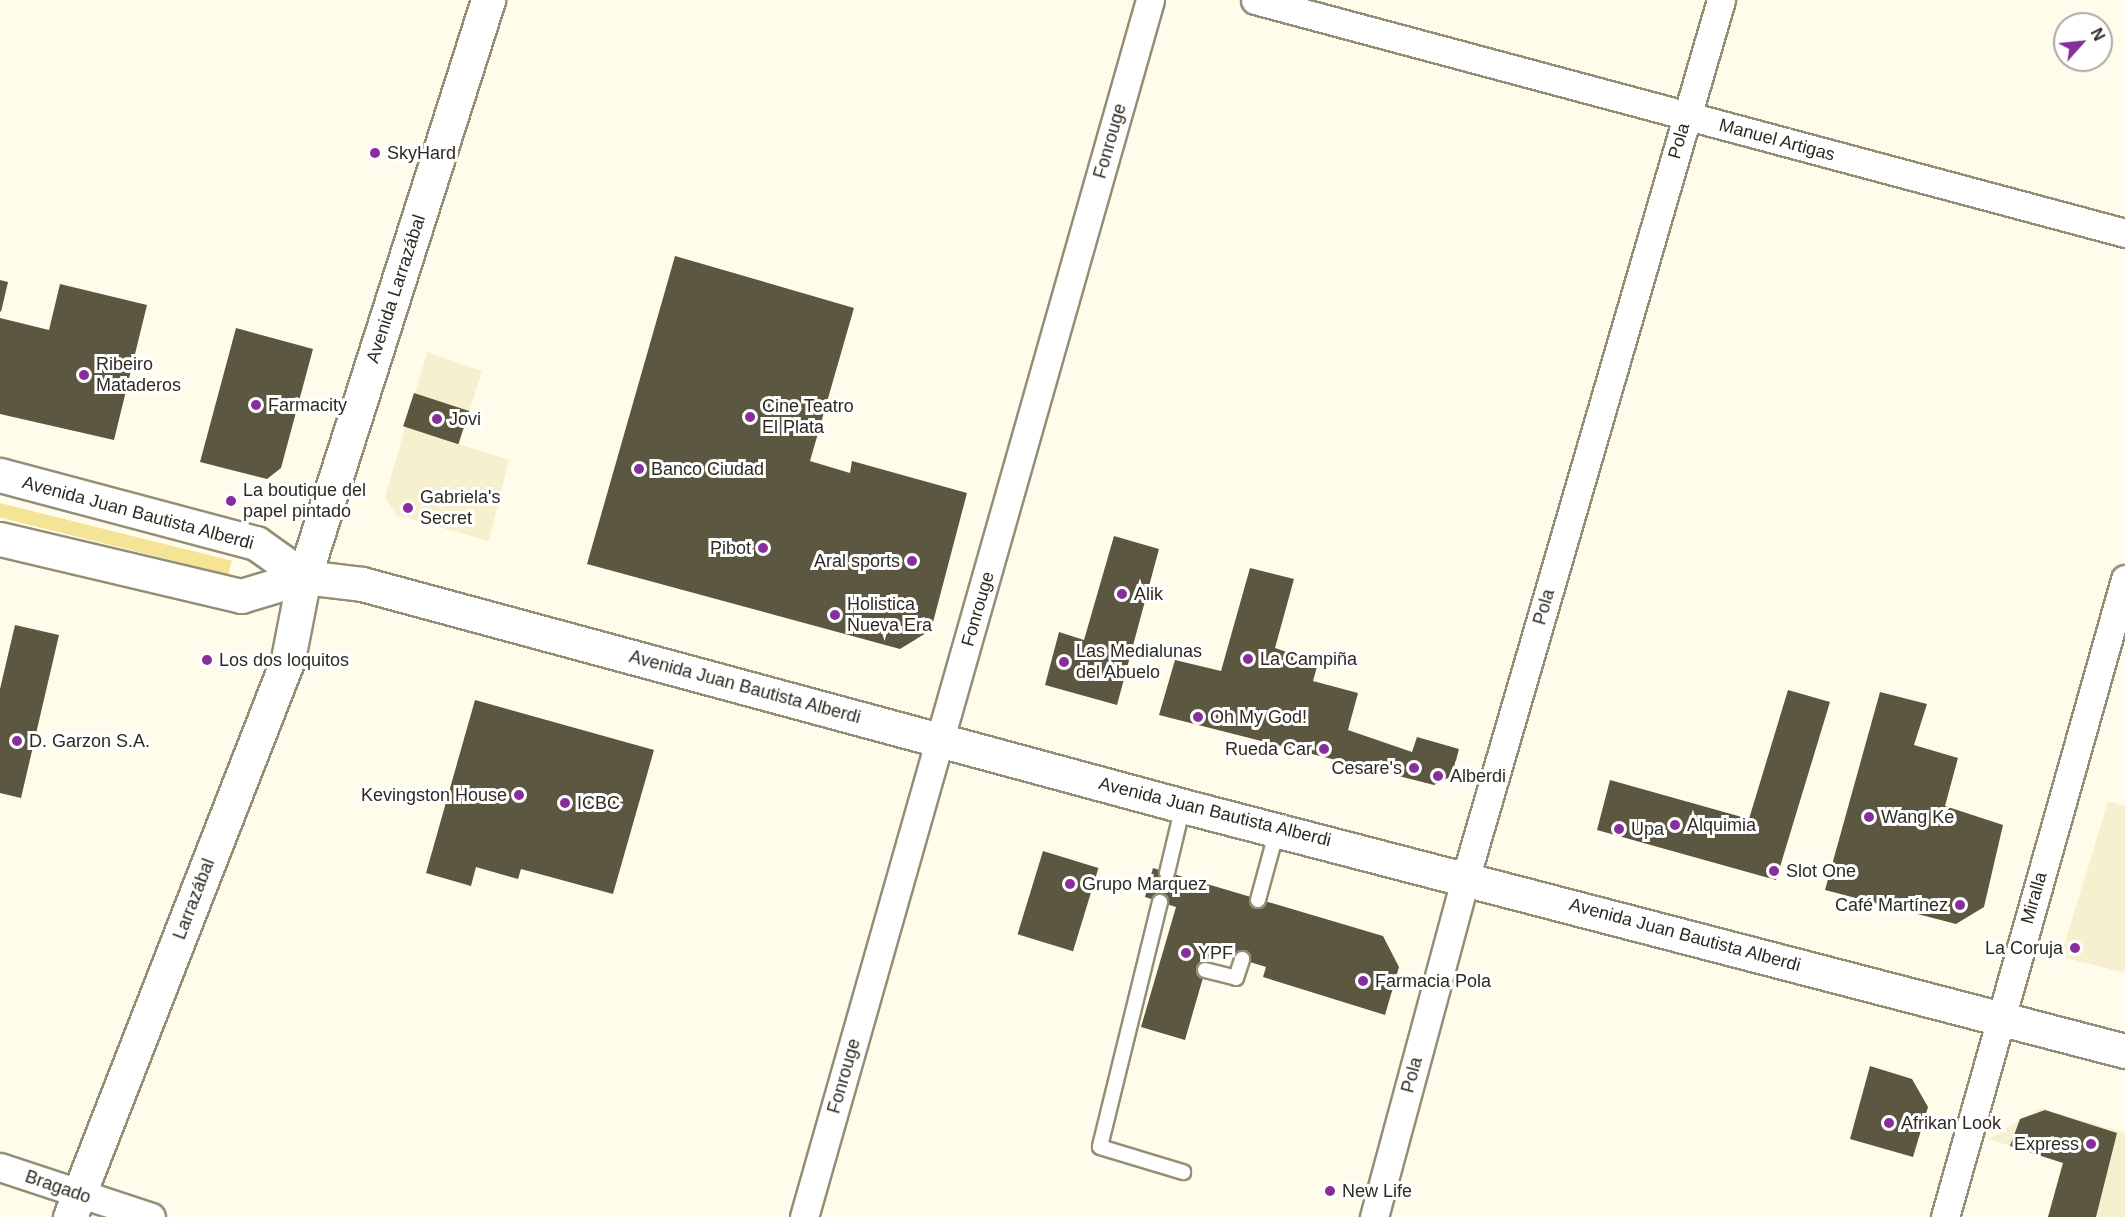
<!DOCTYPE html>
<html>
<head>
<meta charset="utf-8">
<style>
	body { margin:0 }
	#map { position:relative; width:2125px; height:1217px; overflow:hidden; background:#fffcec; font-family:Helvetica,sans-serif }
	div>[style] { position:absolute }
	.built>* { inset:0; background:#f7f0ce }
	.green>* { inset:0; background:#f6e496; transform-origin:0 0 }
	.building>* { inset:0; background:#5c5741; transform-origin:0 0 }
	.roads { filter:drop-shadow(2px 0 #938e76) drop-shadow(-2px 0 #938e76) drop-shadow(0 2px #938e76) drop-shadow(0 -2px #938e76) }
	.lane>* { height:14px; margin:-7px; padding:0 7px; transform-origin:7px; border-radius:7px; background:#fff }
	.street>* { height:27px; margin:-13.5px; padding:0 13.5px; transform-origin:13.5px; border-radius:13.5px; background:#fff }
	.secondary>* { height:33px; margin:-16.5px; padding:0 16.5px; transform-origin:16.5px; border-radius:16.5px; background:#fff }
	.primary>* { height:33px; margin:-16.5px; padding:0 16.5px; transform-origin:16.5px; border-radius:16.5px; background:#fff }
	.dots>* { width:16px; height:16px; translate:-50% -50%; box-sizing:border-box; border:3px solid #fff; border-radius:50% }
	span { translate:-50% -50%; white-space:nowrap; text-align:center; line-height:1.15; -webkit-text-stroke:6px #fff; paint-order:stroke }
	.street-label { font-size:18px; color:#2d2b21 }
	.poi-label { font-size:18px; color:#2d2b21 }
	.left { translate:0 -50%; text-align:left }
	.right { translate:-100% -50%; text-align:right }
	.north { position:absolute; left:2053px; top:12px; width:60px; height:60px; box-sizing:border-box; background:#fff; border:2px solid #abaaa6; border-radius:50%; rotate:63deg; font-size:16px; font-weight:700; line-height:24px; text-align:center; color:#2d2b21 }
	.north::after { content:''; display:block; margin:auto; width:21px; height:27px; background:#852e9c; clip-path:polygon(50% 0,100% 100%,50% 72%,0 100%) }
</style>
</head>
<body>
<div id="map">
	<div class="built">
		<div style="clip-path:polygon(427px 352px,482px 371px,459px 444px,509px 460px,489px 541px,396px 515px,385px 497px)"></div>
		<div style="clip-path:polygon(2108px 801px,2125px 806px,2125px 973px,2066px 958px,2064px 946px)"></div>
		<div style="clip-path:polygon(2040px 1108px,2125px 1133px,2125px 1217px,2048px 1217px,2062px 1163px,1989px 1139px)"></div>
	</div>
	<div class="green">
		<div style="left:0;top:503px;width:239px;height:14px;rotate:14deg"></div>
	</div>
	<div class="building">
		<div style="clip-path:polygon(675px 256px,854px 308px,810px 461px,850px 473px,852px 461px,967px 493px,931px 630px,900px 649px,587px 564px)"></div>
		<div style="clip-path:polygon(0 280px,8px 282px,1px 312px,0 311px)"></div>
		<div style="clip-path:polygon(60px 284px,147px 305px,114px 440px,0 414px,0 318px,49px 330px)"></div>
		<div style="clip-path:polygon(236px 328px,313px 349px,281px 468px,267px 479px,200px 462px)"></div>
		<div style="left:414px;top:393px;width:58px;height:35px;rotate:18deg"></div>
		<div style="clip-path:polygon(1114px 536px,1159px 549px,1117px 705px,1045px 685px,1059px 632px,1084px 640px)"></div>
		<div style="clip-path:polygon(1250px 568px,1294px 579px,1275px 648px,1318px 663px,1313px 681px,1358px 693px,1348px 730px,1412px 752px,1417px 737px,1459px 749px,1452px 776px,1434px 785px,1159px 715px,1175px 660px,1221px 671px)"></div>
		<div style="clip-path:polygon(15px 625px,59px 635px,21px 798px,0 793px,0 689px)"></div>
		<div style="clip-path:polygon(1788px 690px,1830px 702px,1776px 880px,1597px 830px,1610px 780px,1749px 819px)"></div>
		<div style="clip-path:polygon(1880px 692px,1927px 704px,1914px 745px,1958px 758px,1945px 806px,2003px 825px,1984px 907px,1956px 924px,1825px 890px)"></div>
		<div style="clip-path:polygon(475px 700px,654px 750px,613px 894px,521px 869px,518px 879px,476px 867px,471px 886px,426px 873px)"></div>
		<div style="left:1043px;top:851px;width:58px;height:87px;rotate:17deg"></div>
		<div style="clip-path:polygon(1153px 868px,1383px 936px,1399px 967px,1385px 1015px,1263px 977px,1266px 967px,1211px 950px,1185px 1040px,1141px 1027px,1176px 907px,1145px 897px)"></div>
		<div style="clip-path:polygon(1870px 1066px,1912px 1079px,1928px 1107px,1913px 1157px,1850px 1139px)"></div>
		<div style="clip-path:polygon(2045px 1110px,2117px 1133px,2096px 1217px,2048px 1217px,2063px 1163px,2010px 1146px,2020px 1119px)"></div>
	</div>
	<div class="roads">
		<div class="lane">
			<div style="left:1167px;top:873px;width:69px;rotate:-76.6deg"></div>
			<div style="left:1258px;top:900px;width:73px;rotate:-74.8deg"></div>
			<div style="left:1160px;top:902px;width:252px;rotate:103.8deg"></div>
			<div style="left:1100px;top:1147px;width:87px;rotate:16.8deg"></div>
			<div style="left:1205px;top:970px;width:32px;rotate:14deg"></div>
			<div style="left:1236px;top:978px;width:20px;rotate:-72deg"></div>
		</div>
		<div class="street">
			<div style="left:1255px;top:0;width:901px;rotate:14.99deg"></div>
			<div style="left:0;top:1167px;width:159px;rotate:18.3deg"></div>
			<div style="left:804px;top:1217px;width:1265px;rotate:-74.13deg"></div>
			<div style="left:1374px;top:1217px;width:353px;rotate:-74.9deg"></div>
			<div style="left:1466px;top:876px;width:912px;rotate:-73.77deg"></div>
			<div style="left:1945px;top:1217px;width:663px;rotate:-74.24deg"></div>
		</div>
		<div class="secondary">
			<div style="left:70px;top:1217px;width:599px;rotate:-68.66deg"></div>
			<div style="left:288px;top:659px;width:84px;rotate:-79deg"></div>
			<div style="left:304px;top:577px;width:606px;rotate:-72.31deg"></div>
		</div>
		<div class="primary">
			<div style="left:0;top:475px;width:265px;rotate:14.9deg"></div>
			<div style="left:256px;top:543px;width:59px;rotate:35.3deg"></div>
			<div style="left:0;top:539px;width:248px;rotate:13.3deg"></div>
			<div style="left:241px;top:596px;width:66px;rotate:-16.8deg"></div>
			<div style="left:304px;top:577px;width:58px;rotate:6.9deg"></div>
			<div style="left:362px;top:584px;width:850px;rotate:15.13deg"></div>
			<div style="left:1183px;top:806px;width:973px;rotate:14.58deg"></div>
		</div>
	</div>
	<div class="dots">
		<div style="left:375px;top:153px;background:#852e9c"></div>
		<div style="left:84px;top:375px;background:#852e9c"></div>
		<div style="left:256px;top:405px;background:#852e9c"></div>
		<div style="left:750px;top:417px;background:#852e9c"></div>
		<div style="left:437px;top:419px;background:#852e9c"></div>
		<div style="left:639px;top:469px;background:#852e9c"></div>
		<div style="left:231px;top:501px;background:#852e9c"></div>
		<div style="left:408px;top:508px;background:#852e9c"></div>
		<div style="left:763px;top:548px;background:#852e9c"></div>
		<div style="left:912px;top:561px;background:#852e9c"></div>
		<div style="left:1122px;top:594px;background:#852e9c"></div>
		<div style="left:835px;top:615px;background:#852e9c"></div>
		<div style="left:1248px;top:659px;background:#852e9c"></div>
		<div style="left:207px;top:660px;background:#852e9c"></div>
		<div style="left:1064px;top:662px;background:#852e9c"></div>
		<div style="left:1198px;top:717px;background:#852e9c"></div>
		<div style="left:17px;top:741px;background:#852e9c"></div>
		<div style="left:1324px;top:749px;background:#852e9c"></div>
		<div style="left:1414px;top:768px;background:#852e9c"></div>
		<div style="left:1438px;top:776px;background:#852e9c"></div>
		<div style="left:519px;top:795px;background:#852e9c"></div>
		<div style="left:565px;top:803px;background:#852e9c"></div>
		<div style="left:1869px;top:817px;background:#852e9c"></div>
		<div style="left:1675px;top:825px;background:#852e9c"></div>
		<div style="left:1619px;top:829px;background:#852e9c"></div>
		<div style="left:1774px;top:871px;background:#852e9c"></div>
		<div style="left:1070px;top:884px;background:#852e9c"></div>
		<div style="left:1960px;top:905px;background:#852e9c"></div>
		<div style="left:2075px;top:948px;background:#852e9c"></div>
		<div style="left:1186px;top:953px;background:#852e9c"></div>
		<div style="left:1363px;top:981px;background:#852e9c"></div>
		<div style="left:1889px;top:1123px;background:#852e9c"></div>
		<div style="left:2091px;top:1144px;background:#852e9c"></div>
		<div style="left:1330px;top:1191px;background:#852e9c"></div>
	</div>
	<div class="street-label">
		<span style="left:1777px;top:140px;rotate:15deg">Manuel Artigas</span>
		<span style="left:1110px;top:141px;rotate:-74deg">Fonrouge</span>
		<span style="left:1679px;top:141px;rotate:-74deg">Pola</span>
		<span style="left:396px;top:289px;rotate:-72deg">Avenida Larrazábal</span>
		<span style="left:138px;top:513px;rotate:15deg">Avenida Juan Bautista Alberdi</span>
		<span style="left:1544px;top:607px;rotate:-74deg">Pola</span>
		<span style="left:978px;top:609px;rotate:-74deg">Fonrouge</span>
		<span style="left:745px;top:687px;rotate:15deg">Avenida Juan Bautista Alberdi</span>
		<span style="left:1215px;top:812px;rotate:14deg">Avenida Juan Bautista Alberdi</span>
		<span style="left:2034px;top:898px;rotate:-74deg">Miralla</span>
		<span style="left:194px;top:899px;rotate:-69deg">Larrazábal</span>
		<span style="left:1685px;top:935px;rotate:15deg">Avenida Juan Bautista Alberdi</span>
		<span style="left:1412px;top:1075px;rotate:-75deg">Pola</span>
		<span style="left:844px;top:1076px;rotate:-74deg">Fonrouge</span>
		<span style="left:58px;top:1187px;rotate:19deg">Bragado</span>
	</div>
	<div class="poi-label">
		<span class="left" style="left:387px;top:153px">SkyHard</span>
		<span class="left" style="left:96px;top:375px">Ribeiro<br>Mataderos</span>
		<span class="left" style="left:268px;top:405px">Farmacity</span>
		<span class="left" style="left:762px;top:417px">Cine Teatro<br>El Plata</span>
		<span class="left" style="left:449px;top:419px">Jovi</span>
		<span class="left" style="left:651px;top:469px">Banco Ciudad</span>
		<span class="left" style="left:243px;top:501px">La boutique del<br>papel pintado</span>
		<span class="left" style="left:420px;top:508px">Gabriela's<br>Secret</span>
		<span class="right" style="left:751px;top:548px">Pibot</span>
		<span class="right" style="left:900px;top:561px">Aral sports</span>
		<span class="left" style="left:1134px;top:594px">Alik</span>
		<span class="left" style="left:847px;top:615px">Holistica<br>Nueva Era</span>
		<span class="left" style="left:1076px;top:662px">Las Medialunas<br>del Abuelo</span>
		<span class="left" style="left:1260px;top:659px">La Campiña</span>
		<span class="left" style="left:219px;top:660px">Los dos loquitos</span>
		<span class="left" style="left:1210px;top:717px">Oh My God!</span>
		<span class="left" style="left:29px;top:741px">D. Garzon S.A.</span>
		<span class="right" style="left:1312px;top:749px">Rueda Car</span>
		<span class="right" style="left:1402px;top:768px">Cesare's</span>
		<span class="left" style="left:1450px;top:776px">Alberdi</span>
		<span class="right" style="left:507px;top:795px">Kevingston House</span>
		<span class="left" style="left:577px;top:803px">ICBC</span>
		<span class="left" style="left:1881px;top:817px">Wang Ke</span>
		<span class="left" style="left:1687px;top:825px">Alquimia</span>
		<span class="left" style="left:1631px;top:829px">Upa</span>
		<span class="left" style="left:1786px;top:871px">Slot One</span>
		<span class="left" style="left:1082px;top:884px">Grupo Marquez</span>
		<span class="right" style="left:1948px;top:905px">Café Martínez</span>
		<span class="right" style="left:2063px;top:948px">La Coruja</span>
		<span class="left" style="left:1198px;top:953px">YPF</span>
		<span class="left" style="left:1375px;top:981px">Farmacia Pola</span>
		<span class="left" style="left:1901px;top:1123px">Afrikan Look</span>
		<span class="right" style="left:2079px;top:1144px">Express</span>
		<span class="left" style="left:1342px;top:1191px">New Life</span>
	</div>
	<div class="north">N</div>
</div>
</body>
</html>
